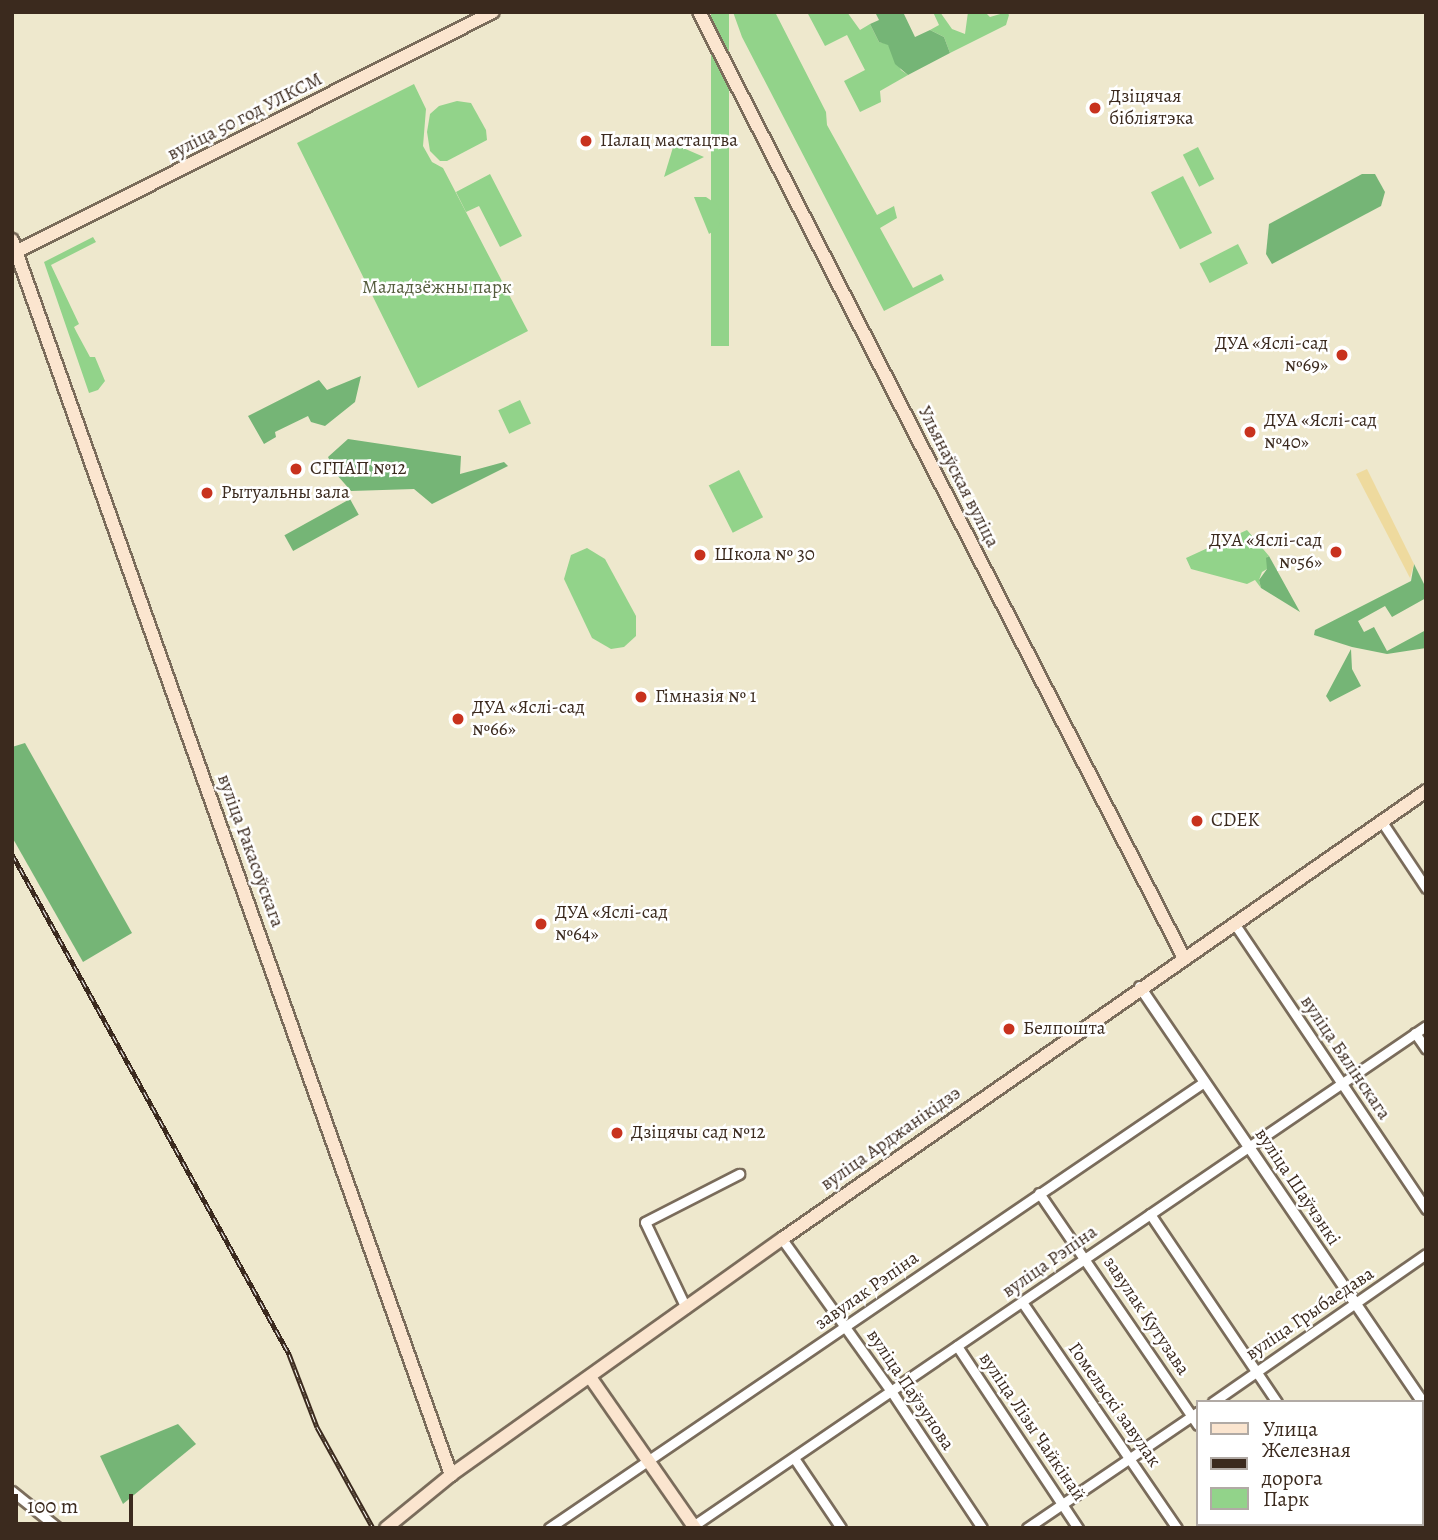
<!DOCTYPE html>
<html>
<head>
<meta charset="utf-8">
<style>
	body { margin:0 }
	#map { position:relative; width:1438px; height:1540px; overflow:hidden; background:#eee8cd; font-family:Alegreya,serif }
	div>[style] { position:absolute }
	.green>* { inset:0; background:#92d38a; transform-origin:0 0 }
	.forest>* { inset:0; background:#75b576; transform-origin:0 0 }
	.sand>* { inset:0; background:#eeda9e }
	.roads { filter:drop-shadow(2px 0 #7a6c5b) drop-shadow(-2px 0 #7a6c5b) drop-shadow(0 2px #7a6c5b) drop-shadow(0 -2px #7a6c5b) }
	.minor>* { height:9px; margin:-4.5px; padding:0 4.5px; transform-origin:4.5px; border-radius:4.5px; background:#fff }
	.tertiary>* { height:10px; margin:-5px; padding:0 5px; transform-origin:5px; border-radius:5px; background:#fff }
	.secondary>* { height:12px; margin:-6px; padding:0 6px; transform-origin:6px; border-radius:6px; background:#fbe5cf }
	.rail>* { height:5px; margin-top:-2.5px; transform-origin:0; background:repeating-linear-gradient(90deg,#fff 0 8px,#3b2a1e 0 16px); box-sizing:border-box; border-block:2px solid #3b2a1e }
	.dots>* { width:19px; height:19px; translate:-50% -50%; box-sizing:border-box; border:4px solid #fff; border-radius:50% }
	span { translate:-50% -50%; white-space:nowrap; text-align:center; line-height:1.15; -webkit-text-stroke:5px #fff; paint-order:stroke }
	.poi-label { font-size:19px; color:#3b2a1e }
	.left { translate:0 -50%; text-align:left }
	.right { translate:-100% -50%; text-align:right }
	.street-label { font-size:19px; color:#3b2a1e }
	.park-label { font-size:19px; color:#555d3e }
	.frame { position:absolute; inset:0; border:14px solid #3b2a1e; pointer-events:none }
	.legend { position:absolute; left:1196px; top:1400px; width:228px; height:126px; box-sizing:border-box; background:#fff; border:2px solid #b1aaa5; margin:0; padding:9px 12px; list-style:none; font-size:21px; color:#3b2a1e }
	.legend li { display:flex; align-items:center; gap:14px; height:35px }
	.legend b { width:35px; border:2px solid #b1aaa5 }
	.scale { position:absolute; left:14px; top:1494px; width:119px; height:32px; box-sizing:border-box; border:4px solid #3b2a1e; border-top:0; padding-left:9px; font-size:21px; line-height:24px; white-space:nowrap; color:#3b2a1e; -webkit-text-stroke:5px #fff; paint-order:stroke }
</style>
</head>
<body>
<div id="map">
	<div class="green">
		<div style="left:711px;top:12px;width:18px;height:334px"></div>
		<div style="clip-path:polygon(733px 12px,775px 12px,826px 112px,827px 125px,877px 215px,894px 206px,897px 218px,880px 228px,913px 288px,941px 274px,944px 280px,884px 311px,742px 37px)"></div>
		<div style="clip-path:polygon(807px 12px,847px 12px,860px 30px,870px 24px,879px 42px,888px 44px,901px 70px,908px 75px,880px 91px,881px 102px,860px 112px,844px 81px,865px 70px,847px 35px,825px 46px)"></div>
		<div style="clip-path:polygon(933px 12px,940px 12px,952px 29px,965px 34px,968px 12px,985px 12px,990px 17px,1007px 12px,1009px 15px,1006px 25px,950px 53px,944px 37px,930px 30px,939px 25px)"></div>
		<div style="clip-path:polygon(414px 84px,426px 109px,423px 146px,432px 162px,443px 168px,528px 331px,418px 388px,297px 143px)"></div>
		<div style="clip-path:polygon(457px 101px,471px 103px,486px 130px,487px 140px,447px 161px,440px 161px,430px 151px,427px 132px,430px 114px,439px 106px)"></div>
		<div style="clip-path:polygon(674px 144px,704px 157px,664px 177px)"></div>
		<div style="left:1198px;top:147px;width:36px;height:17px;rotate:63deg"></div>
		<div style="clip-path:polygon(490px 174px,522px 236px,500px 247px,479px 206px,466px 212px,456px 192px)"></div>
		<div style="left:1183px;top:176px;width:64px;height:36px;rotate:63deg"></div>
		<div style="clip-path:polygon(694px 197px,706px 197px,718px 205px,721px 220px,718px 228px,709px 234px)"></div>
		<div style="clip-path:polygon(93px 237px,96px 242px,51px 265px,79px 324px,74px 327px,77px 333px,90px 357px,95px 357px,105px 381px,98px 390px,89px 393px,44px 262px)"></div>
		<div style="left:1238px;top:244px;width:22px;height:43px;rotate:63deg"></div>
		<div style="left:520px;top:400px;width:26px;height:24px;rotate:65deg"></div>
		<div style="left:739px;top:470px;width:53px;height:34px;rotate:63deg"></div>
		<div style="clip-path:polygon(1247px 530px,1269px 556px,1267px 557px,1267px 569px,1262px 572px,1259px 580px,1261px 588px,1255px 580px,1247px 584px,1191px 569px,1186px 558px)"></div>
		<div style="clip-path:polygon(587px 548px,605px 559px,636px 616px,636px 636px,624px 647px,611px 649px,592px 638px,564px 579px,571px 555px)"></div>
	</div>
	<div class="forest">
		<div style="clip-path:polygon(875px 12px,903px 12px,915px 37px,930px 30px,944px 37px,950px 53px,908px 75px,895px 64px,888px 45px,879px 42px,870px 24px,879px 20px)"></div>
		<div style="clip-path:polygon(1362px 174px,1375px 174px,1385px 192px,1381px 206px,1272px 264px,1266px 254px,1269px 224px)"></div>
		<div style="clip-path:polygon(361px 376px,355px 402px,325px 426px,311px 422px,308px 416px,275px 432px,276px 437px,264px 444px,248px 416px,319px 380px,327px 390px)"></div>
		<div style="clip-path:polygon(348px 439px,461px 456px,460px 474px,504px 462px,508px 466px,432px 504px,414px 489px,351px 491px,337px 475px,328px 457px)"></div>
		<div style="left:350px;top:499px;width:18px;height:75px;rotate:61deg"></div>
		<div style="clip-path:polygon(1269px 556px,1300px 612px,1261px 588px,1259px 580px,1267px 569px,1266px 558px)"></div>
		<div style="clip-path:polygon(1414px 564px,1426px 588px,1426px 598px,1392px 617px,1385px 606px,1358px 621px,1364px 632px,1374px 627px,1387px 651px,1426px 630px,1426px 648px,1387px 654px,1352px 647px,1314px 635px,1315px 630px,1411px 581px)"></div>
		<div style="clip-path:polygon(1351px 649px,1352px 669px,1361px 686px,1330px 702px,1326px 696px)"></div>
		<div style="clip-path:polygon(25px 743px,132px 933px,83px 962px,12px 837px,12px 747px)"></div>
		<div style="clip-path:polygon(178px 1424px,196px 1444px,123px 1504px,100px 1456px)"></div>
	</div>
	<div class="sand">
		<div style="clip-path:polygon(1367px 469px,1414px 564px,1410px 578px,1356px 474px)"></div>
	</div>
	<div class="roads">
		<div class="minor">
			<div style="left:1382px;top:822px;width:79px;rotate:56.3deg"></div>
			<div style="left:1236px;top:926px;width:341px;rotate:56.1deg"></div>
			<div style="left:1415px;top:1033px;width:19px;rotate:55deg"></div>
			<div style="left:1039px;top:1193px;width:281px;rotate:55.6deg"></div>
			<div style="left:1150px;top:1214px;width:227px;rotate:56deg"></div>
			<div style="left:782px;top:1239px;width:187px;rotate:54.4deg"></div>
			<div style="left:891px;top:1391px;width:164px;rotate:56.4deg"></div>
			<div style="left:1022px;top:1302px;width:274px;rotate:55.6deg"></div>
			<div style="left:686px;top:1308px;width:95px;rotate:-115.5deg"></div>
			<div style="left:645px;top:1222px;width:106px;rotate:-27.1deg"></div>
			<div style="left:957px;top:1346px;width:219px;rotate:56.4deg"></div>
			<div style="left:1213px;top:1402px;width:259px;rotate:-34.8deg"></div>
			<div style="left:794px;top:1458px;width:84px;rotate:56.1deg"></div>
			<div style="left:12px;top:1491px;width:59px;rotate:38.8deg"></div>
			<div style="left:1265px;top:1524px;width:5px;rotate:53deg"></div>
			<div style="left:1359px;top:1524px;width:4px;rotate:63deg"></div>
			<div style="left:549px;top:1528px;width:792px;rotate:-34.25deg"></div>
			<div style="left:690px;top:1528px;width:891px;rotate:-34.3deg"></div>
			<div style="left:1027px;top:1528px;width:207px;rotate:-34.2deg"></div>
			<div style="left:1417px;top:1528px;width:11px;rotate:-34deg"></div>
		</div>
		<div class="tertiary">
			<div style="left:1140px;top:987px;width:508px;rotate:55.75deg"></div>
		</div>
		<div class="secondary">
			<div style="left:699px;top:12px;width:1063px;rotate:62.86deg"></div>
			<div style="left:12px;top:240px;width:1311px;rotate:70.43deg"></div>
			<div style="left:12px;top:254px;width:538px;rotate:-26.71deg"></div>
			<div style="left:590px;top:1377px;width:184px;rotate:55.2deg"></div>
			<div style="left:386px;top:1528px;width:84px;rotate:-39.2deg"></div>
			<div style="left:451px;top:1475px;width:407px;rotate:-35.5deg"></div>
			<div style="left:782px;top:1239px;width:784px;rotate:-34.82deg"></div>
		</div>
	</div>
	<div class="rail">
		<div style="left:12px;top:854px;width:572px;rotate:61.01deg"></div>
		<div style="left:289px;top:1354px;width:78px;rotate:69deg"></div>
		<div style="left:317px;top:1427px;width:115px;rotate:61deg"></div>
	</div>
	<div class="dots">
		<div style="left:1095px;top:108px;background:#c8321e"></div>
		<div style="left:586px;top:141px;background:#c8321e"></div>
		<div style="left:1342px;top:355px;background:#c8321e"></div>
		<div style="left:1250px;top:432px;background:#c8321e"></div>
		<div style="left:296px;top:469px;background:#c8321e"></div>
		<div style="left:207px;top:493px;background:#c8321e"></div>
		<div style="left:1336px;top:552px;background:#c8321e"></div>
		<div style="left:700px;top:555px;background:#c8321e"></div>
		<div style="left:641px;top:697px;background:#c8321e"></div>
		<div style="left:458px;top:719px;background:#c8321e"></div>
		<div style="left:1197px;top:821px;background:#c8321e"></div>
		<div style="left:541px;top:924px;background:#c8321e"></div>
		<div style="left:1009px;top:1029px;background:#c8321e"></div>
		<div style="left:617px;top:1133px;background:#c8321e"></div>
	</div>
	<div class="poi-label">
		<span class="left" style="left:1109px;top:108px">Дзіцячая<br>бібліятэка</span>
		<span class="left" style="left:600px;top:141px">Палац мастацтва</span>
		<span class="right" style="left:1328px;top:355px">ДУА «Яслі-сад<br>№69»</span>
		<span class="left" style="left:1264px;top:432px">ДУА «Яслі-сад<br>№40»</span>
		<span class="left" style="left:310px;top:469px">СГПАП №12</span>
		<span class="left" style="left:221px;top:493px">Рытуальны зала</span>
		<span class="right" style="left:1322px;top:552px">ДУА «Яслі-сад<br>№56»</span>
		<span class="left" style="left:714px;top:555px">Школа № 30</span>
		<span class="left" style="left:655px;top:697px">Гімназія № 1</span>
		<span class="left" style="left:472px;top:719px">ДУА «Яслі-сад<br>№66»</span>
		<span class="left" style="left:1211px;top:821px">CDEK</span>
		<span class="left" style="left:555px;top:924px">ДУА «Яслі-сад<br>№64»</span>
		<span class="left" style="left:1023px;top:1029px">Белпошта</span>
		<span class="left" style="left:631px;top:1133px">Дзіцячы сад №12</span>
	</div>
	<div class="street-label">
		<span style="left:245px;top:117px;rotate:-27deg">вуліца 50 год УЛКСМ</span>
		<span style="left:958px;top:477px;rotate:63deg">Ульянаўская вуліца</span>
		<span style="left:250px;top:851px;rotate:70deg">вуліца Ракасоўскага</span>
		<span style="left:1345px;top:1058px;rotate:56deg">вуліца Бялінскага</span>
		<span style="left:891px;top:1139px;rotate:-35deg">вуліца Арджанікідзэ</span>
		<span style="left:1297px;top:1187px;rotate:56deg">вуліца Шаўчэнкі</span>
		<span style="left:1050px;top:1262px;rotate:-35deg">вуліца Рэпіна</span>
		<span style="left:867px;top:1291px;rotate:-35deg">завулак Рэпіна</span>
		<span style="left:1310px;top:1314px;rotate:-34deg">вуліца Грыбаедава</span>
		<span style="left:1146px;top:1316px;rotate:56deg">завулак Кутузава</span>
		<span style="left:910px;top:1390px;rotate:56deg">вуліца Паўзунова</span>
		<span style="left:1114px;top:1405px;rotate:55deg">Гомельскі завулак</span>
		<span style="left:1032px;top:1427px;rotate:56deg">вуліца Лізы Чайкінай</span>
	</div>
	<div class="park-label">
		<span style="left:437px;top:288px">Маладзёжны парк</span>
	</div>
	<div class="frame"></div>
	<ul class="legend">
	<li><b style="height:9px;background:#fbe5cf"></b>Улица</li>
	<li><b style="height:9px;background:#3b2a1e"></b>Железная дорога</li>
	<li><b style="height:19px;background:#92d38a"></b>Парк</li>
	</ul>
	<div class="scale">100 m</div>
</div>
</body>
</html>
